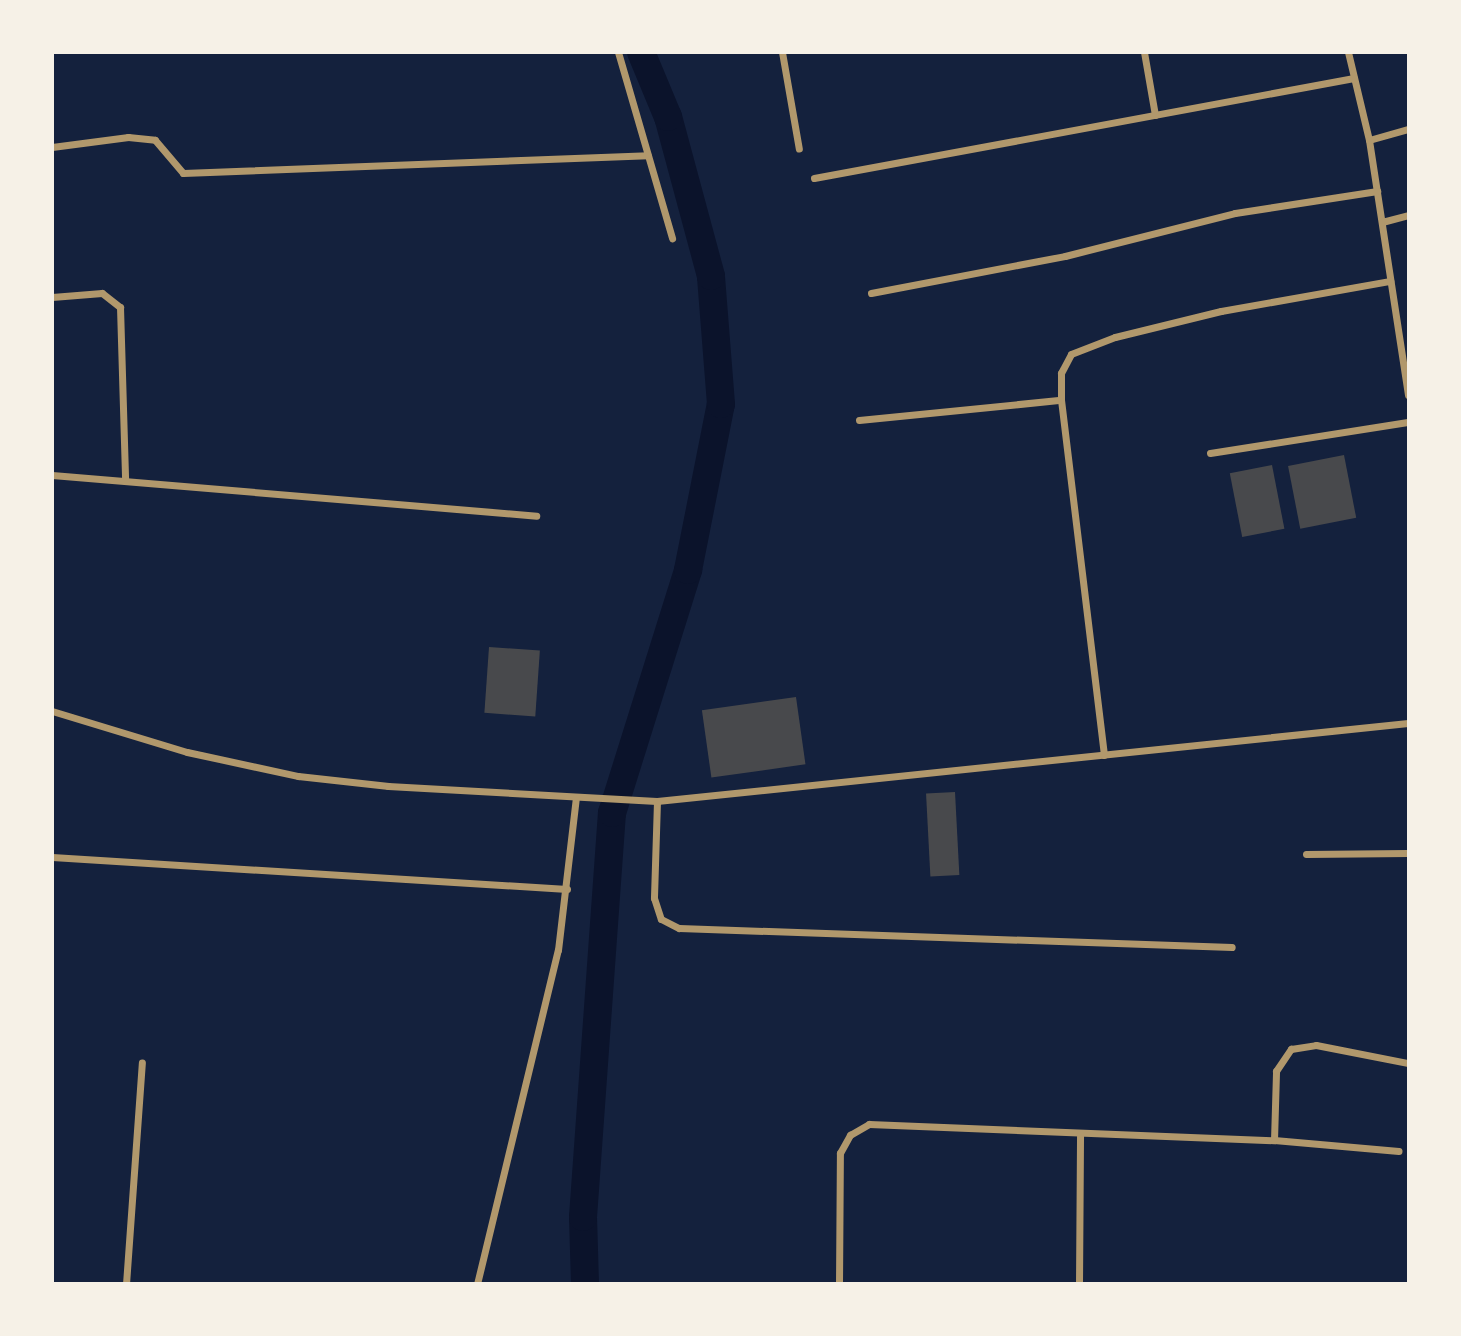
<!DOCTYPE html>
<html>
<head>
<meta charset="utf-8">
<style>
	body { margin:0 }
	#map { position:relative; width:1461px; height:1336px; overflow:hidden; background:#14213d; font-family:"Noto Sans",sans-serif }
	div>[style] { position:absolute }
	.canal>* { height:28px; margin:-14px; padding:0 14px; transform-origin:14px; border-radius:14px; background:#0b132b }
	.building>* { inset:0; background:#48494c; transform-origin:0 0 }
	.minor>* { height:7px; margin:-3.5px; padding:0 3.5px; transform-origin:3.5px; border-radius:3.5px; background:#b1986c }
	span { translate:-50% -50%; white-space:nowrap; text-align:center; line-height:1.15; -webkit-text-stroke:5px #f6f1e7; paint-order:stroke }
	.frame { position:absolute; inset:0; border:54px solid #f6f1e7; pointer-events:none }
</style>
</head>
<body>
<div id="map">
	<div class="canal">
		<div style="left:585px;top:1284px;width:67px;rotate:-91.7deg"></div>
		<div style="left:583px;top:1217px;width:405px;rotate:-85.9deg"></div>
		<div style="left:612px;top:813px;width:255px;rotate:-72.6deg"></div>
		<div style="left:688px;top:570px;width:169px;rotate:-78.8deg"></div>
		<div style="left:721px;top:404px;width:128px;rotate:-94.5deg"></div>
		<div style="left:711px;top:276px;width:165px;rotate:-105.1deg"></div>
		<div style="left:668px;top:117px;width:70px;rotate:-112.6deg"></div>
	</div>
	<div class="building">
		<div style="left:1344px;top:455px;width:64px;height:57px;rotate:79deg"></div>
		<div style="left:1272px;top:465px;width:65px;height:43px;rotate:79deg"></div>
		<div style="left:489px;top:647px;width:51px;height:66px;rotate:4deg"></div>
		<div style="left:796px;top:697px;width:68px;height:95px;rotate:82deg"></div>
		<div style="left:955px;top:792px;width:83px;height:29px;rotate:87deg"></div>
	</div>
	<div class="minor">
		<div style="left:618px;top:52px;width:194px;rotate:73.8deg"></div>
		<div style="left:782px;top:52px;width:98px;rotate:80.1deg"></div>
		<div style="left:1144px;top:52px;width:64px;rotate:80.1deg"></div>
		<div style="left:1348px;top:52px;width:90px;rotate:76.6deg"></div>
		<div style="left:1369px;top:140px;width:258px;rotate:81.3deg"></div>
		<div style="left:1369px;top:140px;width:41px;rotate:-15.8deg"></div>
		<div style="left:52px;top:147px;width:77px;rotate:-7.5deg"></div>
		<div style="left:128px;top:137px;width:27px;rotate:6deg"></div>
		<div style="left:155px;top:140px;width:43px;rotate:49.7deg"></div>
		<div style="left:183px;top:173px;width:465px;rotate:-2.2deg"></div>
		<div style="left:814px;top:178px;width:549px;rotate:-10.49deg"></div>
		<div style="left:1382px;top:222px;width:27px;rotate:-15deg"></div>
		<div style="left:871px;top:293px;width:197px;rotate:-10.8deg"></div>
		<div style="left:1065px;top:256px;width:175px;rotate:-14.2deg"></div>
		<div style="left:1235px;top:213px;width:144px;rotate:-8.8deg"></div>
		<div style="left:52px;top:297px;width:50px;rotate:-4.6deg"></div>
		<div style="left:102px;top:293px;width:23px;rotate:38deg"></div>
		<div style="left:120px;top:307px;width:173px;rotate:88.3deg"></div>
		<div style="left:859px;top:420px;width:203px;rotate:-5.7deg"></div>
		<div style="left:1210px;top:453px;width:200px;rotate:-8.9deg"></div>
		<div style="left:52px;top:475px;width:486px;rotate:4.8deg"></div>
		<div style="left:52px;top:711px;width:141px;rotate:16.9deg"></div>
		<div style="left:187px;top:752px;width:114px;rotate:12.2deg"></div>
		<div style="left:298px;top:776px;width:91px;rotate:6.3deg"></div>
		<div style="left:388px;top:786px;width:269px;rotate:3.2deg"></div>
		<div style="left:657px;top:801px;width:755px;rotate:-5.93deg"></div>
		<div style="left:1104px;top:755px;width:358px;rotate:-96.9deg"></div>
		<div style="left:1061px;top:400px;width:27px;rotate:-90deg"></div>
		<div style="left:1061px;top:373px;width:21px;rotate:-62deg"></div>
		<div style="left:1071px;top:354px;width:47px;rotate:-21.1deg"></div>
		<div style="left:1115px;top:337px;width:109px;rotate:-13.8deg"></div>
		<div style="left:1221px;top:311px;width:172px;rotate:-10.1deg"></div>
		<div style="left:657px;top:801px;width:97px;rotate:91.8deg"></div>
		<div style="left:654px;top:898px;width:22px;rotate:72deg"></div>
		<div style="left:661px;top:919px;width:20px;rotate:27deg"></div>
		<div style="left:679px;top:928px;width:553px;rotate:1.97deg"></div>
		<div style="left:1306px;top:854px;width:102px;rotate:-0.6deg"></div>
		<div style="left:52px;top:857px;width:516px;rotate:3.56deg"></div>
		<div style="left:1274px;top:1140px;width:69px;rotate:-88.3deg"></div>
		<div style="left:1276px;top:1071px;width:27px;rotate:-56deg"></div>
		<div style="left:1291px;top:1049px;width:25px;rotate:-9deg"></div>
		<div style="left:1316px;top:1045px;width:94px;rotate:11.1deg"></div>
		<div style="left:126px;top:1284px;width:222px;rotate:-85.9deg"></div>
		<div style="left:477px;top:1284px;width:344px;rotate:-76.4deg"></div>
		<div style="left:558px;top:950px;width:154px;rotate:-83.3deg"></div>
		<div style="left:839px;top:1284px;width:131px;rotate:-89.6deg"></div>
		<div style="left:840px;top:1153px;width:21px;rotate:-61deg"></div>
		<div style="left:850px;top:1135px;width:22px;rotate:-30deg"></div>
		<div style="left:869px;top:1124px;width:405px;rotate:2.3deg"></div>
		<div style="left:1274px;top:1140px;width:125px;rotate:5deg"></div>
		<div style="left:1079px;top:1284px;width:151px;rotate:-89.6deg"></div>
	</div>
	<div class="frame"></div>
</div>
</body>
</html>
